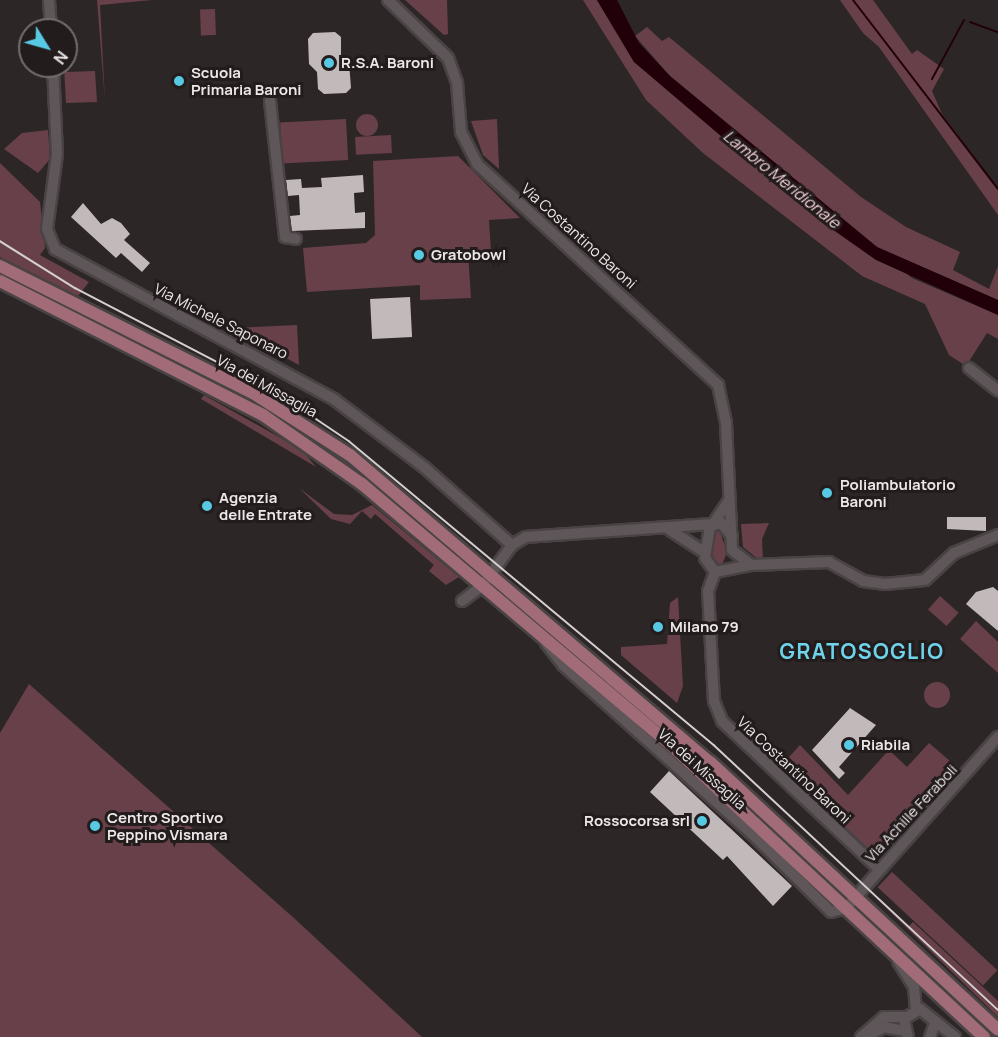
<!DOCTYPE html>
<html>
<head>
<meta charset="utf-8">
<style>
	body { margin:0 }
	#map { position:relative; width:998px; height:1037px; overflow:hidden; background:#2d2627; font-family:Manrope,sans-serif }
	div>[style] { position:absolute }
	.green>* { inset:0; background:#684049; transform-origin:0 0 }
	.round { border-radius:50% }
	.water>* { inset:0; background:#22000a }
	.stream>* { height:2px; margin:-1px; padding:0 1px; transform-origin:1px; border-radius:1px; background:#22000a }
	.building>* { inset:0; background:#c2b9ba; transform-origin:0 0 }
	.roads { filter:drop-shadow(2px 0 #494344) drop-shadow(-2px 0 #494344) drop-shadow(0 2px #494344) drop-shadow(0 -2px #494344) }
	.minor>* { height:10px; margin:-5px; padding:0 5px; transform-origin:5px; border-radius:5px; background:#5e5658 }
	.major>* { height:12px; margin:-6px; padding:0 6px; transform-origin:6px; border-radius:6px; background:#a16c78 }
	.tram>* { height:1.5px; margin:-0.75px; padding:0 0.75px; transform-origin:0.75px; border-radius:0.75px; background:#d4cfd0 }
	.dots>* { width:16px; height:16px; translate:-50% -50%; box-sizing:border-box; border:3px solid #231c1d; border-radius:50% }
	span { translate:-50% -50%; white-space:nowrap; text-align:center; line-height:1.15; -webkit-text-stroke:6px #231c1d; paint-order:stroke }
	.poi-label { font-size:15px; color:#ece7e8; font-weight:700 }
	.left { translate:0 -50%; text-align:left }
	.right { translate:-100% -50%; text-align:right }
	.street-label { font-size:15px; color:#ece7e8 }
	.water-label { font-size:16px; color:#f6d5db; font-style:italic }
	.district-label { font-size:21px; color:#6fd3ec; font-weight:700; letter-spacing:1.5px }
	.north { position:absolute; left:18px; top:18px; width:60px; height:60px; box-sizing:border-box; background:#231c1d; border:2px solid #736d6e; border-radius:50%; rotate:127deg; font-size:16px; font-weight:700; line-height:24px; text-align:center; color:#ece7e8 }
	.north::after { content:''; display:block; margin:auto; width:21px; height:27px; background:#58c9e3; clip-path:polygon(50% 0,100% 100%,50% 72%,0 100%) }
</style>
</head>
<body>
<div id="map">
	<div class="green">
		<div style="clip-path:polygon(97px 0,152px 0,100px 5px,105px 101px)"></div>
		<div style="clip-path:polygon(405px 0,447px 0,448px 34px,444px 35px)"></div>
		<div style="clip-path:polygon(583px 0,597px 0,634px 62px,912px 278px,998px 315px,998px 339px,987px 333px,966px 366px,949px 355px,925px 304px,862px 276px,703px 153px,646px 100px)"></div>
		<div style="clip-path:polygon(840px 0,873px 0,912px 54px,917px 50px,944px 69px,932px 91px,942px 114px,998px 189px,998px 215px,879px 47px,863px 33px)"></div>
		<div style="left:215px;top:9px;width:26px;height:15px;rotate:88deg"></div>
		<div style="clip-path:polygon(647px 27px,662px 41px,669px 37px,861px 197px,906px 227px,960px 252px,953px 270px,989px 289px,998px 266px,998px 300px,877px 247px,670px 76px,635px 36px)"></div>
		<div style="clip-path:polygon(64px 67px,66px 72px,95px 71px,97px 102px,66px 103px)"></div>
		<div class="round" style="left:356px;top:114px;width:22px;height:22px"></div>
		<div style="left:346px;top:119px;width:41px;height:66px;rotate:87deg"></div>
		<div style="clip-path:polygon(497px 119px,499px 169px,483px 155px,471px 121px)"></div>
		<div style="clip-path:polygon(48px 130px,50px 159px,38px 173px,4px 149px,22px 133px)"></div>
		<div style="left:391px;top:135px;width:18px;height:36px;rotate:87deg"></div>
		<div style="clip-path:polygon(458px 156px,520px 218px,489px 220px,491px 252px,468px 253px,471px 298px,420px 300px,420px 285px,307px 292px,303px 248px,366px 243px,375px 235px,373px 161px)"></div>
		<div style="clip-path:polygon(0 163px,40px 202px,45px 248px,40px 255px,89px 282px,78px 296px,0 257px)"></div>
		<div style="clip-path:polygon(297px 325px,299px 365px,233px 329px,235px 328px)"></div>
		<div style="clip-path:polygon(204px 395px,302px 450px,316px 467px,201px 399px)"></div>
		<div style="clip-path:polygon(299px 488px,334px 514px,352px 515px,372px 505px,459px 577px,446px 585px,429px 571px,434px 565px,375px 514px,371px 519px,362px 511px,350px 524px,331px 519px)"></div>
		<div style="clip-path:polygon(769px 523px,762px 539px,763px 560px,759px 560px,743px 547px,741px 524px)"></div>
		<div style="clip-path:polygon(719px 529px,727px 552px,720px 570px,709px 560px,713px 530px)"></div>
		<div style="left:940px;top:596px;width:25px;height:18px;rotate:42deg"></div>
		<div style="clip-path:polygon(678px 597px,683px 686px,677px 703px,621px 655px,621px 647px,667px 644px,670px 603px)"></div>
		<div style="clip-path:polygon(976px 621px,998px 642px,998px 673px,960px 639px)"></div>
		<div class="round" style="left:924px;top:682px;width:26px;height:26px"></div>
		<div style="clip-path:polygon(29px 684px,295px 919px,422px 1037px,0 1037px,0 733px)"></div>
		<div style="clip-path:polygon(929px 743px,957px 767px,876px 856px,780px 767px,800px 745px,848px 795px,889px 750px,907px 767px)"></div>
		<div style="left:892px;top:872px;width:144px;height:21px;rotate:43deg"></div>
		<div style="clip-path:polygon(873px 895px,908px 927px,913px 922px,998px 1001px,998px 1017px)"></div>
		<div style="left:870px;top:919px;width:173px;height:5px;rotate:43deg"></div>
	</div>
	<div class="water">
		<div style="clip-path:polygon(597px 0,617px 0,639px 43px,670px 76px,877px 247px,998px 300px,998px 315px,876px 260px,822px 222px,634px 62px)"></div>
	</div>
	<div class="stream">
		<div style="left:853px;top:0;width:238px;rotate:52.5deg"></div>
		<div style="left:970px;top:22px;width:30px;rotate:20deg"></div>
		<div style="left:932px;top:79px;width:67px;rotate:-61.5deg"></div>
	</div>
	<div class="building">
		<div style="clip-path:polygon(335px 32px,341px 37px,341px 56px,349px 62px,351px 88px,346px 93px,324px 94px,318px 89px,317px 72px,309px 64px,308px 39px,313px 33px)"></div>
		<div style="clip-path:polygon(363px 175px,364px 192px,354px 193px,355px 213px,365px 212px,365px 228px,292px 231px,290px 216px,300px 215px,299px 195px,288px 196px,286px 180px,301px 179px,302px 188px,322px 187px,321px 178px)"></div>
		<div style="clip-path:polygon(83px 203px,101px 224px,112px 218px,121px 223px,130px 234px,124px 240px,150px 263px,142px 272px,121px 253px,116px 258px,71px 217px)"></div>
		<div style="left:410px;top:297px;width:40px;height:40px;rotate:87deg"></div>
		<div style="clip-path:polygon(947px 517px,986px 517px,986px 531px,947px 529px)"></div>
		<div style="clip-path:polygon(993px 587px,998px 591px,998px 631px,966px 604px,976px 592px)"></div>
		<div style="clip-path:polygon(850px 708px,876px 725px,839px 767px,845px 773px,839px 779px,812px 750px)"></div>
		<div style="clip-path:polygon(669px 771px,792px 886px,773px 906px,727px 856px,723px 860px,650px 792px)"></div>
	</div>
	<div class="roads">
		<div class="minor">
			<div style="left:49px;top:0;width:30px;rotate:86deg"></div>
			<div style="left:388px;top:0;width:83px;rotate:44deg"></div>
			<div style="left:448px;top:58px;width:27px;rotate:70deg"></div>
			<div style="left:457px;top:83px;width:49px;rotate:85.3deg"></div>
			<div style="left:461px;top:132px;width:36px;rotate:63deg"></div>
			<div style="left:477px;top:164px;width:327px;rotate:42.5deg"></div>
			<div style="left:718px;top:385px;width:39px;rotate:78deg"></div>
			<div style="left:726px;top:423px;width:127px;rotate:87.3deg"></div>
			<div style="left:732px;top:550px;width:24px;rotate:38deg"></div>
			<div style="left:53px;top:66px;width:88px;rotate:87.4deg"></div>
			<div style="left:57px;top:154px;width:76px;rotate:97.6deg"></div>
			<div style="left:47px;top:229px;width:22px;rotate:68deg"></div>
			<div style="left:55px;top:249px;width:318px;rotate:28.3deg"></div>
			<div style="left:335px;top:400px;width:111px;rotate:37deg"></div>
			<div style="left:424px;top:467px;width:118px;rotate:41.6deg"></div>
			<div style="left:270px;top:101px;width:137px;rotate:83.7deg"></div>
			<div style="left:285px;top:237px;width:11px;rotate:10deg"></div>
			<div style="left:969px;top:368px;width:37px;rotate:38deg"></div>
			<div style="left:713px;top:524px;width:29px;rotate:-56deg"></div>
			<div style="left:670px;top:530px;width:40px;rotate:32.9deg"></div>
			<div style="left:732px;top:536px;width:17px;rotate:-130deg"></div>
			<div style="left:721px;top:523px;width:11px;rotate:165deg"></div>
			<div style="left:710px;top:526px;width:32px;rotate:99deg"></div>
			<div style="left:705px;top:558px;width:17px;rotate:54deg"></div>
			<div style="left:715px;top:572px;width:37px;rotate:-11deg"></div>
			<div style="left:751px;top:565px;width:78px;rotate:-2.2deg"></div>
			<div style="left:829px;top:562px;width:39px;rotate:29deg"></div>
			<div style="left:863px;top:581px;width:22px;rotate:8deg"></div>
			<div style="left:885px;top:584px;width:40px;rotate:-5.7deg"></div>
			<div style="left:925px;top:580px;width:40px;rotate:-43deg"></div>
			<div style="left:954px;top:553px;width:48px;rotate:-22.2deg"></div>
			<div style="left:715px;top:572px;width:20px;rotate:110deg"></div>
			<div style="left:708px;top:591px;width:110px;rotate:86.9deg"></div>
			<div style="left:714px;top:701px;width:22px;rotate:68deg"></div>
			<div style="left:722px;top:721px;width:216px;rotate:43.3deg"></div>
			<div style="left:462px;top:601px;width:25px;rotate:-37deg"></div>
			<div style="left:482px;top:586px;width:51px;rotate:-53.8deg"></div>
			<div style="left:512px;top:545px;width:16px;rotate:-30deg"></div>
			<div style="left:526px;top:537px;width:185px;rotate:-4deg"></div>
			<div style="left:546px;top:643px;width:28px;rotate:52deg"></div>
			<div style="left:563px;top:665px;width:251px;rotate:41.8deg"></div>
			<div style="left:750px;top:832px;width:114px;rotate:44.6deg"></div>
			<div style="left:831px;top:912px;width:16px;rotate:-15deg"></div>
			<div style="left:846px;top:908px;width:229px;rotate:-48.4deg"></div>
			<div style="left:898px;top:961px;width:31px;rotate:58deg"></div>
			<div style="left:914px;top:987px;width:22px;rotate:85deg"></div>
			<div style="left:861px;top:1037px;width:30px;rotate:-41deg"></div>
			<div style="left:884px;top:1017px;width:21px"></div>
			<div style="left:866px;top:1037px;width:21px;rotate:-29deg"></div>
			<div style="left:884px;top:1027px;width:20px;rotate:11deg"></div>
			<div style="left:908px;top:1037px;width:18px;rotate:-103deg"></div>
			<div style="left:904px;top:1019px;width:19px;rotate:-32deg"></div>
			<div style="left:920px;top:1009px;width:45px;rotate:38.7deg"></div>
			<div style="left:930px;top:1037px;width:15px;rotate:-70deg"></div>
		</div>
		<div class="major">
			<div style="left:0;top:266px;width:287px;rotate:26.7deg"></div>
			<div style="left:256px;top:395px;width:112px;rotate:32.6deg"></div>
			<div style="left:350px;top:455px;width:473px;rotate:40.5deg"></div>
			<div style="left:710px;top:762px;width:393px;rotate:42.9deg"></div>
			<div style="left:0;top:281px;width:295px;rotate:27deg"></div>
			<div style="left:263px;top:415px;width:121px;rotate:34.9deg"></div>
			<div style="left:362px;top:484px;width:409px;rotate:40.2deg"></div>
			<div style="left:674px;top:748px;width:424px;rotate:43deg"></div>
		</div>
	</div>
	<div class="tram">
		<div style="left:0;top:241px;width:89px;rotate:32.1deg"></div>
		<div style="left:75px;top:288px;width:230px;rotate:27.5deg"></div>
		<div style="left:279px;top:394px;width:84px;rotate:33.9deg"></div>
		<div style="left:349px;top:441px;width:475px;rotate:39.8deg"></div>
		<div style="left:714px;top:745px;width:388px;rotate:43deg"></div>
	</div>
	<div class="dots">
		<div style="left:329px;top:63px;background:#58c9e3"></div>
		<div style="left:179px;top:81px;background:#58c9e3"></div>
		<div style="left:419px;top:255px;background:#58c9e3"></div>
		<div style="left:827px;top:493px;background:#58c9e3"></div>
		<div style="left:207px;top:506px;background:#58c9e3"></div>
		<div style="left:658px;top:627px;background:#58c9e3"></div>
		<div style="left:849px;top:745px;background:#58c9e3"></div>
		<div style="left:702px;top:821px;background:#58c9e3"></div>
		<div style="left:95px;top:826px;background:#58c9e3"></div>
	</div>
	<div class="poi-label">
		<span class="left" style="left:341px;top:63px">R.S.A. Baroni</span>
		<span class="left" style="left:191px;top:81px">Scuola<br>Primaria Baroni</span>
		<span class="left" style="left:431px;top:255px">Gratobowl</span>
		<span class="left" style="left:840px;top:493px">Poliambulatorio<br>Baroni</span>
		<span class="left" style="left:219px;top:506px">Agenzia<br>delle Entrate</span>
		<span class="left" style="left:670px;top:627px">Milano 79</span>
		<span class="left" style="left:861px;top:745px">Riabila</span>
		<span class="left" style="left:107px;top:826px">Centro Sportivo<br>Peppino Vismara</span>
		<span class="right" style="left:690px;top:821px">Rossocorsa srl</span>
	</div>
	<div class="street-label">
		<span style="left:579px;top:236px;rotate:42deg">Via Costantino Baroni</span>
		<span style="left:221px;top:321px;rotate:27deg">Via Michele Saponaro</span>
		<span style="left:267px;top:386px;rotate:29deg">Via dei Missaglia</span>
		<span style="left:702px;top:769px;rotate:42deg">Via dei Missaglia</span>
		<span style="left:794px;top:770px;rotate:43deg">Via Costantino Baroni</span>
		<span style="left:911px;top:813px;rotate:-47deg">Via Achille Feraboli</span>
	</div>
	<div class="water-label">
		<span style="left:782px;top:179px;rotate:39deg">Lambro Meridionale</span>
	</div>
	<div class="district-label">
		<span style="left:862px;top:651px">GRATOSOGLIO</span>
	</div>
	<div class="north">N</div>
</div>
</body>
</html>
